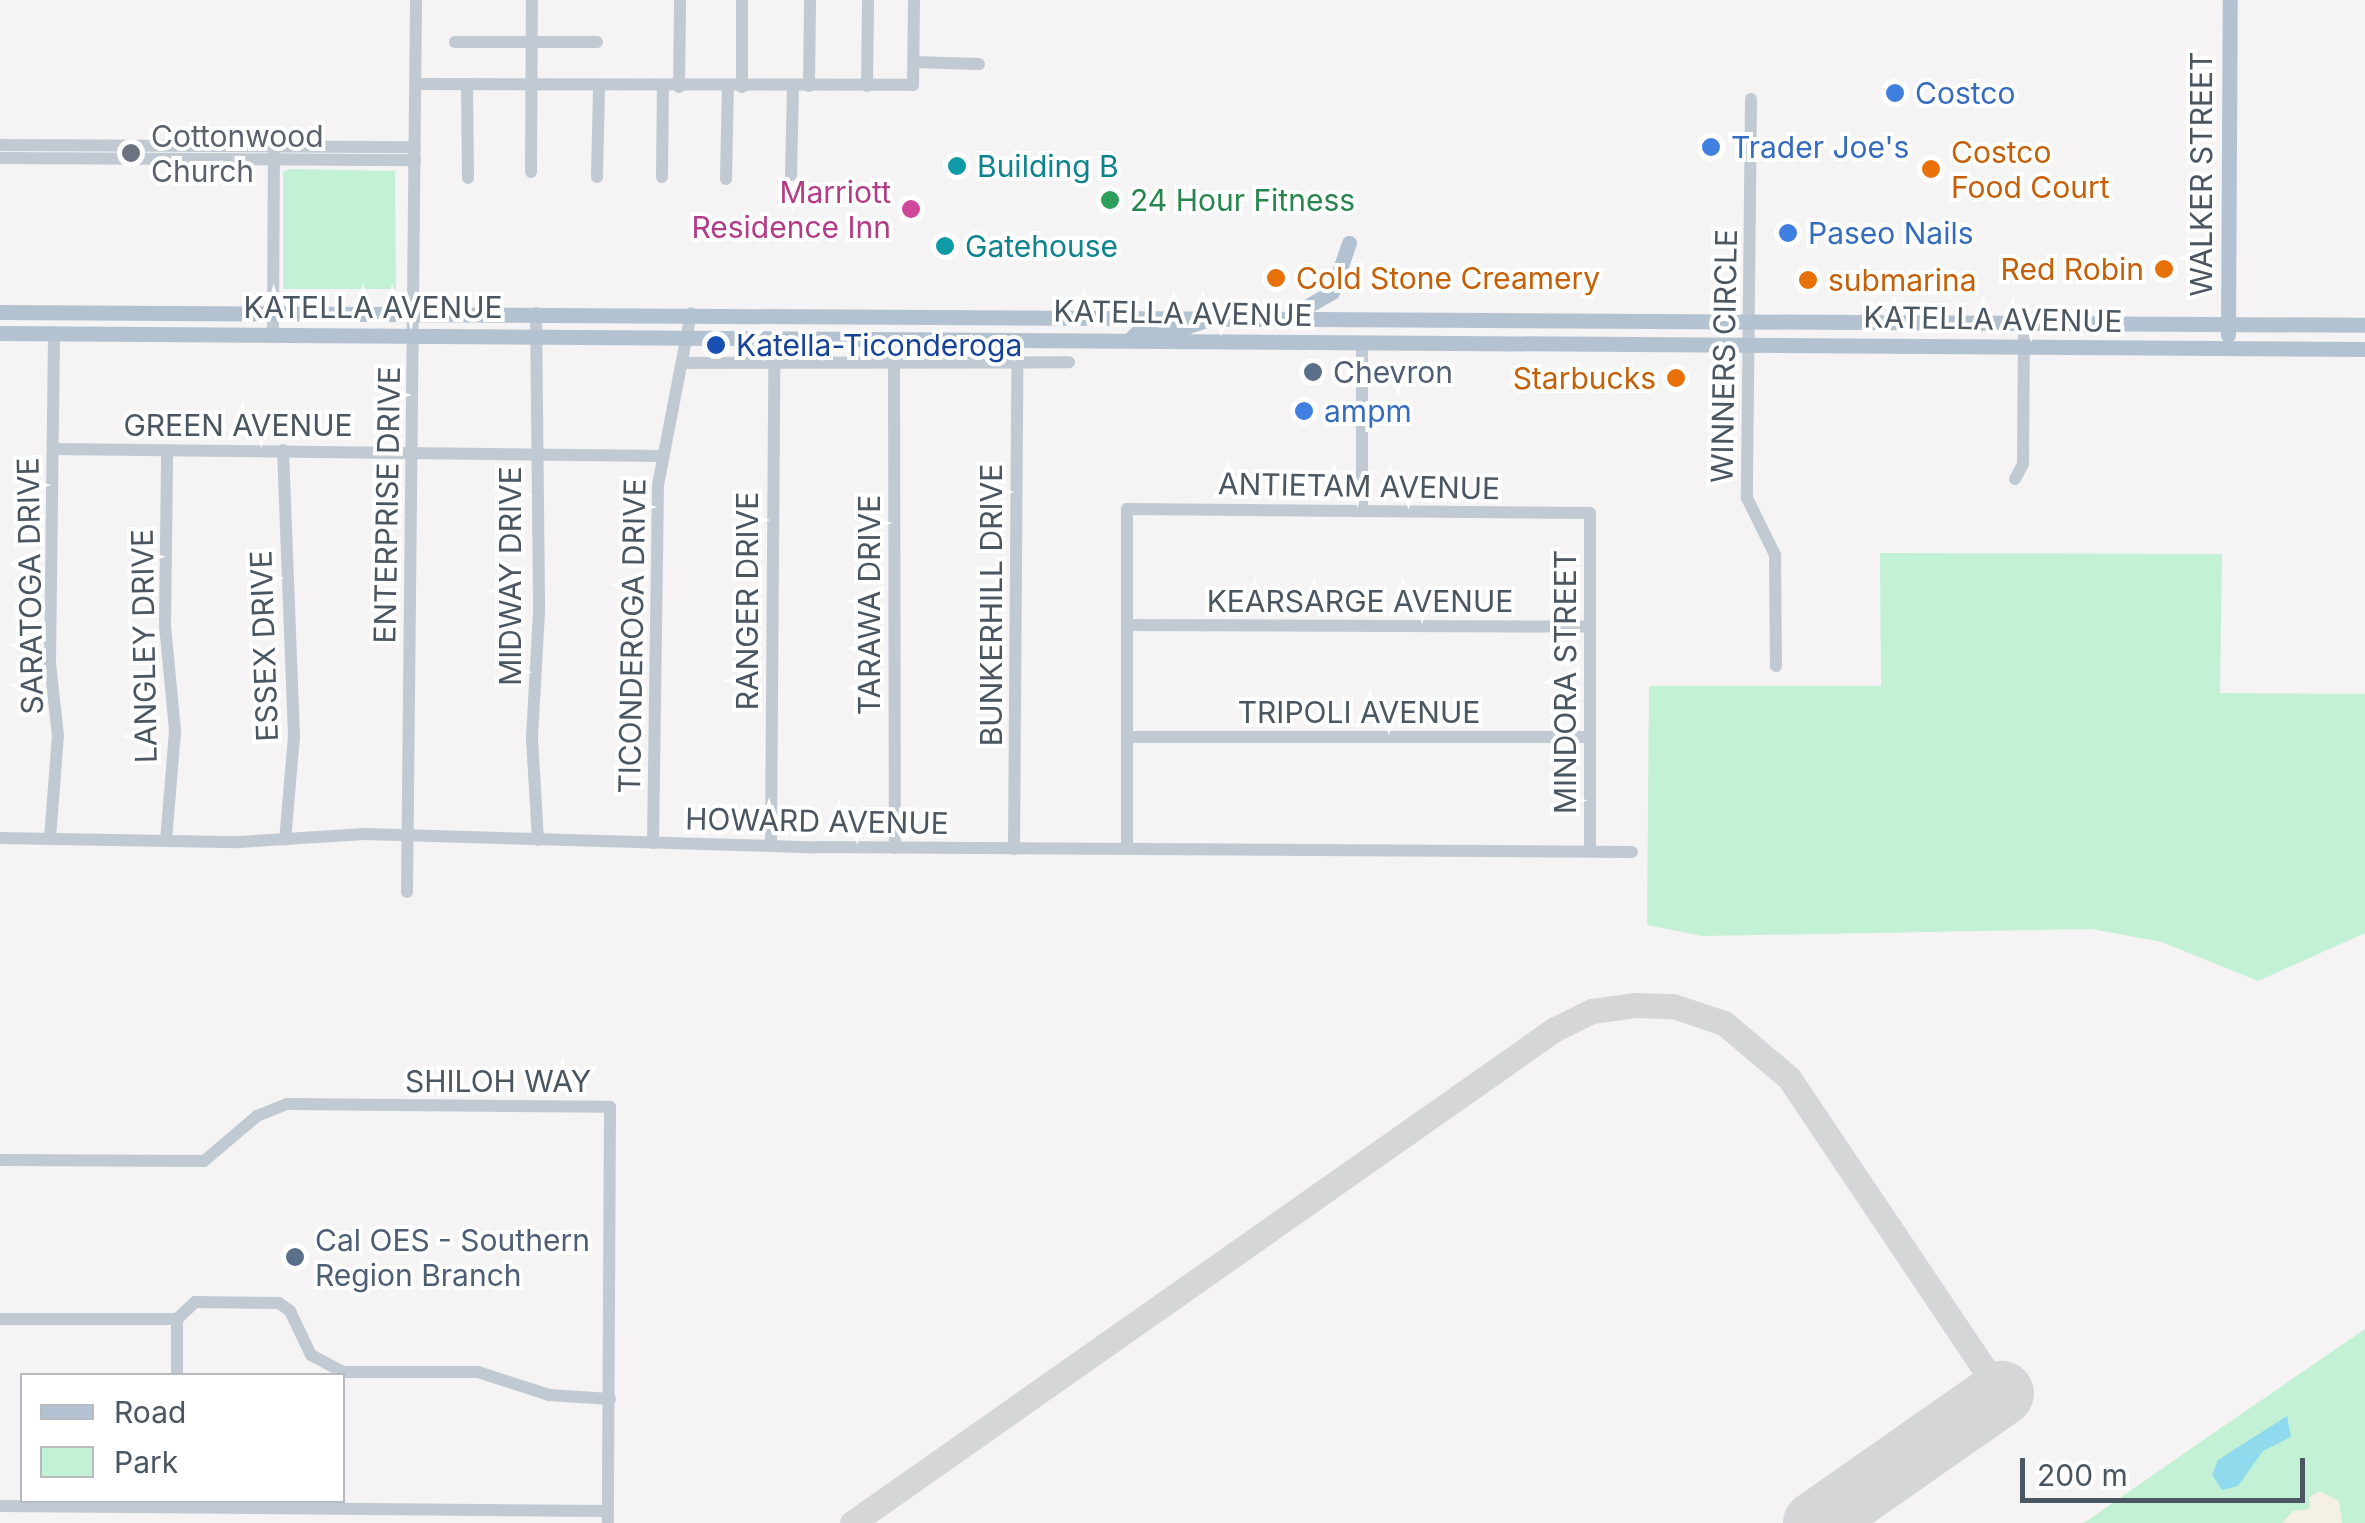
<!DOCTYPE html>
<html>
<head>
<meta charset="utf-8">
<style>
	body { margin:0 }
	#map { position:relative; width:2365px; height:1523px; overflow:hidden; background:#f5f3f3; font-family:Inter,sans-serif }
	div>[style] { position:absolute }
	.green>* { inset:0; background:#c3f1d5 }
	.sand>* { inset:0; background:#f5f0e5 }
	.water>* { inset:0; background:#90daee }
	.taxiway>* { height:25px; margin:-12.5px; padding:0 12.5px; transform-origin:12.5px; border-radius:12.5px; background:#d5d6d8 }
	.runway>* { height:65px; margin:-32.5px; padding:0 32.5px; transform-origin:32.5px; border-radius:32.5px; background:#d5d6d8 }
	.minor>* { height:12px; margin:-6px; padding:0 6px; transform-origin:6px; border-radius:6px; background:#c1cad2 }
	.major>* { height:15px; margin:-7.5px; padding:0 7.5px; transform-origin:7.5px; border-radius:7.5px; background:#b3c2d1 }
	.dots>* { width:28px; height:28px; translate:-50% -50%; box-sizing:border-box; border:5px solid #fff; border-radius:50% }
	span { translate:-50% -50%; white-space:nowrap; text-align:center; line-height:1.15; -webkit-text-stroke:8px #fff; paint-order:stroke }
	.shop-label { font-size:30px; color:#366cbe }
	.left { translate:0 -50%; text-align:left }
	.worship-label { font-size:30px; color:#5b616d }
	.food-label { font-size:30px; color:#c56008 }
	.right { translate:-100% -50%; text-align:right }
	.culture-label { font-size:30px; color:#0d838f }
	.street-label { font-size:30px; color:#4a5661 }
	.hotel-label { font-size:30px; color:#b23c85 }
	.leisure-label { font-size:30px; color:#27864d }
	.transit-label { font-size:30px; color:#164399 }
	.service-label { font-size:30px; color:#4e5e75 }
	.legend { position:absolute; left:20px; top:1373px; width:325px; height:130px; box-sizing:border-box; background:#fff; border:2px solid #b7bbc0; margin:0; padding:12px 18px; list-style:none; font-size:30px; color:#4a5661 }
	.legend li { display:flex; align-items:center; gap:20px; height:50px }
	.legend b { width:50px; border:2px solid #b7bbc0 }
	.scale { position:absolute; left:2020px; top:1458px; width:285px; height:45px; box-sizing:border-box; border:5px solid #4a5661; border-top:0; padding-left:12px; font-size:30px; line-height:35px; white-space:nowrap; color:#4a5661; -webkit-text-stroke:8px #fff; paint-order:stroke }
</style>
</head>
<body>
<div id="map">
	<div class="green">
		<div style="clip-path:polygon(290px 169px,395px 171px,396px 289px,283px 289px,283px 171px)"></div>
		<div style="clip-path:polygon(1880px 553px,2222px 554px,2220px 693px,2365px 694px,2365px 933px,2258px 981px,2162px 942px,2092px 929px,1702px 936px,1647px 925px,1649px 686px,1881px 686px)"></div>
		<div style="clip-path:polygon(2365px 1329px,2365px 1523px,2084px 1523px,2199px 1443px)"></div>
	</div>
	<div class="sand">
		<div style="clip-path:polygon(2319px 1491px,2339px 1501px,2342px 1523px,2282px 1523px,2293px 1511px,2310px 1509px,2309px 1498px)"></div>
	</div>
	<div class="water">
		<div style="clip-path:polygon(2287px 1416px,2291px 1437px,2263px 1451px,2238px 1486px,2222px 1490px,2212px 1475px,2218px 1460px)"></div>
	</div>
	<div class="taxiway">
		<div style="left:852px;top:1523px;width:859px;rotate:-35.1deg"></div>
		<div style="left:1555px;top:1029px;width:41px;rotate:-25.9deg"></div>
		<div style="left:1592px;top:1011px;width:43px;rotate:-7.9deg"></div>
		<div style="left:1635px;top:1005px;width:38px;rotate:2deg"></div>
		<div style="left:1673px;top:1006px;width:54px;rotate:18.4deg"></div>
		<div style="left:1724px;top:1023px;width:85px;rotate:40.2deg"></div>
		<div style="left:1789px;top:1078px;width:380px;rotate:56.1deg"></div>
	</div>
	<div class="runway">
		<div style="left:1815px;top:1523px;width:227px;rotate:-35deg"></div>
	</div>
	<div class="minor">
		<div style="left:455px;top:42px;width:142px"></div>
		<div style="left:914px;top:62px;width:65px;rotate:1.8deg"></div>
		<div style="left:417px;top:84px;width:496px;rotate:0.1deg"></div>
		<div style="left:913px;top:85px;width:85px;rotate:-89.3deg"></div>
		<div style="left:467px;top:84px;width:94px;rotate:89.4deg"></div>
		<div style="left:809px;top:86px;width:86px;rotate:-89.3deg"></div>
		<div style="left:867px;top:86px;width:86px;rotate:-89.3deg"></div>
		<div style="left:679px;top:87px;width:87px;rotate:-89.3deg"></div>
		<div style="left:742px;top:87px;width:87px;rotate:-90deg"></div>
		<div style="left:1751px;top:99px;width:399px;rotate:90.6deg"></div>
		<div style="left:1747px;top:498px;width:64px;rotate:63.8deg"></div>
		<div style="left:1775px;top:555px;width:111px;rotate:89.5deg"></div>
		<div style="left:0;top:145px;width:415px;rotate:0.3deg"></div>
		<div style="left:0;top:158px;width:415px;rotate:0.3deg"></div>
		<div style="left:531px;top:172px;width:172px;rotate:-89.7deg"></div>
		<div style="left:791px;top:175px;width:89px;rotate:-88.7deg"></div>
		<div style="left:597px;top:177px;width:91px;rotate:-88.7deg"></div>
		<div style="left:662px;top:177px;width:90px;rotate:-89.4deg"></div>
		<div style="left:726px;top:179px;width:92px;rotate:-88.8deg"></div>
		<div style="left:536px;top:313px;width:299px;rotate:89.4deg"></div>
		<div style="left:539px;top:612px;width:127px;rotate:93.2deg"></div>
		<div style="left:532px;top:739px;width:101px;rotate:86.6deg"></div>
		<div style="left:273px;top:334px;width:180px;rotate:-89.7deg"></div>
		<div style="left:894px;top:361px;width:487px;rotate:89.9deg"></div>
		<div style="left:682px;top:363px;width:387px;rotate:-0.1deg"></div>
		<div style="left:53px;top:449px;width:609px;rotate:0.66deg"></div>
		<div style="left:283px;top:450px;width:286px;rotate:87.8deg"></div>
		<div style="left:294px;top:736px;width:104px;rotate:94.9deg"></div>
		<div style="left:2015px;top:479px;width:17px;rotate:-62deg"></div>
		<div style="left:2023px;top:464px;width:141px;rotate:-89.6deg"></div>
		<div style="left:1362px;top:510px;width:165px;rotate:-90deg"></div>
		<div style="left:1129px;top:625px;width:461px;rotate:0.2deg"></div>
		<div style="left:1129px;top:737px;width:461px"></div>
		<div style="left:0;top:838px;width:239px;rotate:1deg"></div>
		<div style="left:239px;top:842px;width:126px;rotate:-3.6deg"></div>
		<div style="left:365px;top:834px;width:451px;rotate:1.7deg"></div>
		<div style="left:816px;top:847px;width:816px;rotate:0.35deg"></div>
		<div style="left:50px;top:839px;width:103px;rotate:-85.6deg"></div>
		<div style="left:58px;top:736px;width:73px;rotate:-96.3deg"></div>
		<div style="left:50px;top:663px;width:331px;rotate:-89.3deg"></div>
		<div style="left:166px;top:841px;width:110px;rotate:-85.3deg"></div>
		<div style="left:175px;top:731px;width:105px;rotate:-95.4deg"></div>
		<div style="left:165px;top:626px;width:176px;rotate:-89.3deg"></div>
		<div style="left:771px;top:842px;width:481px;rotate:-89.6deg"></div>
		<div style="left:653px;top:843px;width:358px;rotate:-89.2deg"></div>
		<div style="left:658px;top:485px;width:175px;rotate:-79.1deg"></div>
		<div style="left:1127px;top:845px;width:336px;rotate:-90deg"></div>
		<div style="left:1127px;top:509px;width:463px;rotate:0.5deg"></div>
		<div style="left:1590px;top:513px;width:337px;rotate:90deg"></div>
		<div style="left:1014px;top:849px;width:487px;rotate:-89.6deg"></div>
		<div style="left:407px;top:892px;width:892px;rotate:-89.42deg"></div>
		<div style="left:0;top:1160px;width:204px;rotate:0.3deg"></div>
		<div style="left:204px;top:1161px;width:70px;rotate:-40.3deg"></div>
		<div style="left:257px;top:1116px;width:32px;rotate:-22deg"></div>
		<div style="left:287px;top:1104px;width:323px;rotate:0.5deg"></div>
		<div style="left:610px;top:1107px;width:416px;rotate:90.3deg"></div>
		<div style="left:0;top:1319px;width:177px"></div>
		<div style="left:177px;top:1376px;width:57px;rotate:-90deg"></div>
		<div style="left:177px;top:1319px;width:25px;rotate:-43deg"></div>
		<div style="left:195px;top:1302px;width:84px;rotate:0.7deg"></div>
		<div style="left:279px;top:1303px;width:14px;rotate:36deg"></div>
		<div style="left:290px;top:1311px;width:49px;rotate:64.5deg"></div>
		<div style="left:311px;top:1355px;width:36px;rotate:28deg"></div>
		<div style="left:343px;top:1372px;width:135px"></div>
		<div style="left:478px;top:1372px;width:75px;rotate:17.9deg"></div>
		<div style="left:549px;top:1395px;width:61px;rotate:3.8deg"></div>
		<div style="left:0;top:1506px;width:608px;rotate:0.47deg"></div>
	</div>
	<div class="major">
		<div style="left:0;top:312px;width:2365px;rotate:0.31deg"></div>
		<div style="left:1290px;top:316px;width:48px;rotate:-29.7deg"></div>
		<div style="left:1332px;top:292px;width:52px;rotate:-70.9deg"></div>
		<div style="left:0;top:333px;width:2365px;rotate:0.39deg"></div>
		<div style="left:2228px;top:335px;width:335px;rotate:-89.7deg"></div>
		<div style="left:1130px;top:339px;width:18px;rotate:-43deg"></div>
		<div style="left:1143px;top:327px;width:39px;rotate:1deg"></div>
		<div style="left:1182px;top:328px;width:26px;rotate:-18deg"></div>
	</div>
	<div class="dots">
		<div style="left:1895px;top:93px;background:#3f7fe0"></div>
		<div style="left:1711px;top:147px;background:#3f7fe0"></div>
		<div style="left:131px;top:153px;background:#6b7280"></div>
		<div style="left:957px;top:166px;background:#0f9aa8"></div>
		<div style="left:1931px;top:169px;background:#e8710a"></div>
		<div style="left:1110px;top:200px;background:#2e9e5b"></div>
		<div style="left:911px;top:209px;background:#d1479c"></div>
		<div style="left:1788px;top:233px;background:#3f7fe0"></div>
		<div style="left:945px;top:246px;background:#0f9aa8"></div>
		<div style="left:2164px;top:269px;background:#e8710a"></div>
		<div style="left:1276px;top:278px;background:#e8710a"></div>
		<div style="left:1808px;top:280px;background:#e8710a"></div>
		<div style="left:716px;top:345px;background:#1a4fb4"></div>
		<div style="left:1313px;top:372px;background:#5c6f8a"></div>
		<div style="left:1676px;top:378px;background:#e8710a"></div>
		<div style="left:1304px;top:411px;background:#3f7fe0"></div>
		<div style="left:295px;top:1257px;background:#5c6f8a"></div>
	</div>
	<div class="shop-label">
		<span class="left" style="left:1915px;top:93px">Costco</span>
		<span class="left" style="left:1731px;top:147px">Trader Joe's</span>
		<span class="left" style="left:1808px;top:233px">Paseo Nails</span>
		<span class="left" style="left:1324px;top:411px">ampm</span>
	</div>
	<div class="worship-label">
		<span class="left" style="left:151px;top:153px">Cottonwood<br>Church</span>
	</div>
	<div class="food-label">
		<span class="left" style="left:1951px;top:169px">Costco<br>Food Court</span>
		<span class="right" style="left:2144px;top:269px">Red Robin</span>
		<span class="left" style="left:1296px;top:278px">Cold Stone Creamery</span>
		<span class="left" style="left:1828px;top:280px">submarina</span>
		<span class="right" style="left:1656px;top:378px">Starbucks</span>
	</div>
	<div class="culture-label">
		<span class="left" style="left:977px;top:166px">Building B</span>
		<span class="left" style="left:965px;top:246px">Gatehouse</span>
	</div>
	<div class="street-label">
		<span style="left:2201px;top:174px;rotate:-90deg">WALKER STREET</span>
		<span style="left:373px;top:307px">KATELLA AVENUE</span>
		<span style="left:1183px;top:313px;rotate:1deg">KATELLA AVENUE</span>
		<span style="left:1993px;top:319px;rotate:1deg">KATELLA AVENUE</span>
		<span style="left:1724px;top:356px;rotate:-89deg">WINNERS CIRCLE</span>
		<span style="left:238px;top:425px">GREEN AVENUE</span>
		<span style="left:1359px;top:486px;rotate:1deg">ANTIETAM AVENUE</span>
		<span style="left:387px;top:505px;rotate:-89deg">ENTERPRISE DRIVE</span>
		<span style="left:510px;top:576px;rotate:-90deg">MIDWAY DRIVE</span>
		<span style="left:30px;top:586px;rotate:-91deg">SARATOGA DRIVE</span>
		<span style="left:747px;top:601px;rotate:-90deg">RANGER DRIVE</span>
		<span style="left:1360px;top:601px">KEARSARGE AVENUE</span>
		<span style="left:869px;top:605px;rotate:-90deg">TARAWA DRIVE</span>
		<span style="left:991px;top:605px;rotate:-90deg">BUNKERHILL DRIVE</span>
		<span style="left:632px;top:636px;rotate:-89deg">TICONDEROGA DRIVE</span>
		<span style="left:144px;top:646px;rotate:-91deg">LANGLEY DRIVE</span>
		<span style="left:264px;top:646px;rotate:-92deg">ESSEX DRIVE</span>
		<span style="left:1565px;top:682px;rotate:-90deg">MINDORA STREET</span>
		<span style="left:1359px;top:712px">TRIPOLI AVENUE</span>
		<span style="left:817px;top:821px;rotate:1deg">HOWARD AVENUE</span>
		<span style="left:498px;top:1081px">SHILOH WAY</span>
	</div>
	<div class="hotel-label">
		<span class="right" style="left:891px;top:209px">Marriott<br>Residence Inn</span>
	</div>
	<div class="leisure-label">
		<span class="left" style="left:1130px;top:200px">24 Hour Fitness</span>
	</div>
	<div class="transit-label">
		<span class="left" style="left:736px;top:345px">Katella-Ticonderoga</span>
	</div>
	<div class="service-label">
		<span class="left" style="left:1333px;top:372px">Chevron</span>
		<span class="left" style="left:315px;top:1257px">Cal OES - Southern<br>Region Branch</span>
	</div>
	<ul class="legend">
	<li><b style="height:12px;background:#b3c2d1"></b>Road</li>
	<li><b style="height:28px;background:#c3f1d5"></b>Park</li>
	</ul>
	<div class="scale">200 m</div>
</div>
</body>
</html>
